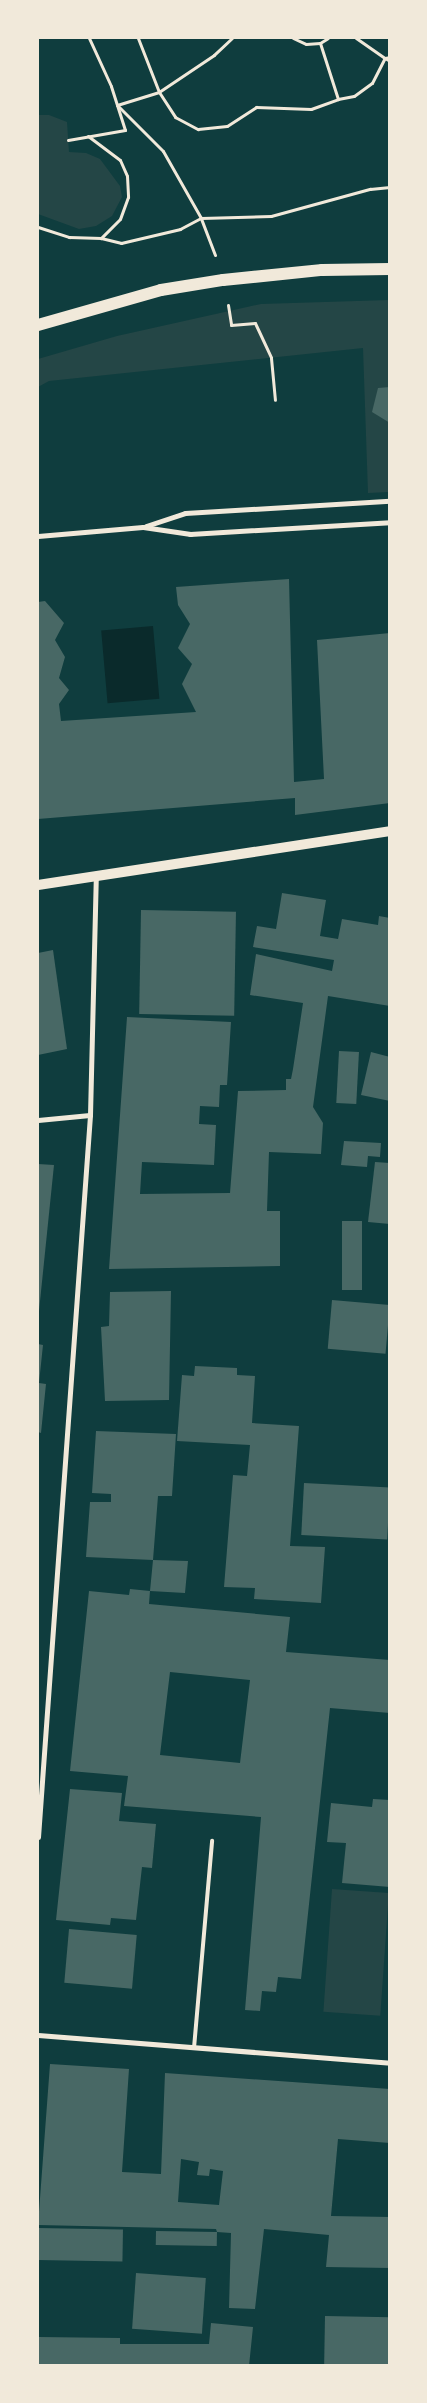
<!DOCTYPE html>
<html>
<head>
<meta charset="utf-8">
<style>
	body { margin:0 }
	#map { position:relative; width:427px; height:2403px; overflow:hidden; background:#0f3d3e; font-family:"Nunito Sans",sans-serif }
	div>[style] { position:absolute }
	.green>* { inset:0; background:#244646; transform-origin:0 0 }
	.water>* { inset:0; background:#0a2a2b; transform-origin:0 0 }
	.building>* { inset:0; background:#486865; transform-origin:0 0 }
	.path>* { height:3px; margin:-1.5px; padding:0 1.5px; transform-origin:1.5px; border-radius:1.5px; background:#f1e9da }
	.service>* { height:4px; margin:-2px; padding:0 2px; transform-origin:2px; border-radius:2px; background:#f1e9da }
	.minor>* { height:5px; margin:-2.5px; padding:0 2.5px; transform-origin:2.5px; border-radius:2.5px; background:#f1e9da }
	.secondary>* { height:10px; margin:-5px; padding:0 5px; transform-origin:5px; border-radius:5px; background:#f1e9da }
	.primary>* { height:12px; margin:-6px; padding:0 6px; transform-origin:6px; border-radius:6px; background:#f1e9da }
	span { translate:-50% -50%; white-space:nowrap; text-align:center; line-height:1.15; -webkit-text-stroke:4.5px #f1e9da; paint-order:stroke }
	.frame { position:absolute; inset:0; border:39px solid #f1e9da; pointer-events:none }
</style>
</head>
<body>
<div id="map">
	<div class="green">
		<div style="clip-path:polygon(38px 115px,49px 115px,67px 122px,69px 152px,86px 153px,100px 159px,120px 186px,122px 197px,112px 216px,96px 226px,79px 229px,38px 214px)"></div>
		<div style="clip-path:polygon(389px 300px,389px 492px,368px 493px,363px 348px,49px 381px,38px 387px,38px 359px,117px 336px,261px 304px)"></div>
		<div style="left:332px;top:1889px;width:57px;height:123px;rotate:4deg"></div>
	</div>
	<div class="water">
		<div style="left:153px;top:626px;width:73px;height:52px;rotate:85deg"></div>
	</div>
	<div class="building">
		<div style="clip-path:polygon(390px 387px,390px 423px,372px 412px,378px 388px)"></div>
		<div style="clip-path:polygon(289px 579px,294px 782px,324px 779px,317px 640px,390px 633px,390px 803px,295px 815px,295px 798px,38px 819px,38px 602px,45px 601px,64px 623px,55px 640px,65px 657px,59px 678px,69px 690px,59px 704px,61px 721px,196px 712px,182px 684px,192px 664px,178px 648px,190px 624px,178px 605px,176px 587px)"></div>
		<div style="clip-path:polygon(282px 893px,326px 900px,320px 936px,338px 939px,342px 919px,378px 925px,379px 916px,390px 918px,390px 1006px,328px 996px,313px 1107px,323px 1123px,321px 1154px,269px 1152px,267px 1211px,280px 1211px,280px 1266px,109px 1269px,127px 1017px,231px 1022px,227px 1085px,220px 1085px,219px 1107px,200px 1106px,199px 1124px,216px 1125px,214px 1165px,142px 1162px,140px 1194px,230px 1193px,238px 1091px,286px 1090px,286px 1079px,291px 1079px,293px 1069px,303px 1003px,250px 995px,256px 954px,332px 971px,334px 960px,253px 947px,257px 926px,276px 929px)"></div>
		<div style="left:141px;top:910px;width:95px;height:104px;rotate:1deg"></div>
		<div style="clip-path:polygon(53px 950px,67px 1049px,38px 1055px,38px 953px)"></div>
		<div style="left:339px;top:1051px;width:20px;height:52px;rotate:3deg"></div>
		<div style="clip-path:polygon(371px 1052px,390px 1057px,390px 1101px,361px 1095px)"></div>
		<div style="clip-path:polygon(344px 1141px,381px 1143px,380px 1157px,368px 1156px,367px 1167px,341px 1165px)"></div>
		<div style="clip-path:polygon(375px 1162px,390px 1163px,390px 1224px,368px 1222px)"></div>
		<div style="clip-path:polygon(38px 1164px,54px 1165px,39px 1311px,38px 1311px)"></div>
		<div style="left:342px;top:1221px;width:20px;height:69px"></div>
		<div style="clip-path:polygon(171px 1291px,169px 1400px,105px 1401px,101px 1327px,109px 1326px,110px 1292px)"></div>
		<div style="left:332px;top:1300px;width:58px;height:49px;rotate:5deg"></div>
		<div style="clip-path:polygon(38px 1344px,43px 1345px,39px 1383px,46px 1384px,41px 1433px,38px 1432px)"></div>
		<div style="clip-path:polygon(195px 1366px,237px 1368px,237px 1375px,255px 1376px,252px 1423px,299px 1426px,290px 1546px,325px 1547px,321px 1603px,254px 1599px,255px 1588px,224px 1587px,233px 1475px,247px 1476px,250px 1445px,177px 1441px,182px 1375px,194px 1376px)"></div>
		<div style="clip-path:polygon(96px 1431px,176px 1434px,172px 1496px,158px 1496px,153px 1560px,188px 1561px,185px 1593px,150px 1591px,153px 1560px,86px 1557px,90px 1502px,111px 1502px,111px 1494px,92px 1493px)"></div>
		<div style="left:304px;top:1483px;width:86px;height:52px;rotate:3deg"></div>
		<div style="clip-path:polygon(evenodd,130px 1589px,150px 1591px,149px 1604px,290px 1617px,286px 1652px,390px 1660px,390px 1713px,330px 1708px,301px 1979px,278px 1977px,276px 1992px,262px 1991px,260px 2011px,245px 2010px,261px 1817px,124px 1806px,128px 1776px,70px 1771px,89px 1591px,129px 1595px,130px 1589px,170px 1672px,250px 1680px,240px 1763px,160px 1755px,170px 1672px)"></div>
		<div style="clip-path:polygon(70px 1789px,122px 1793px,119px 1821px,156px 1824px,152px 1868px,142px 1867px,136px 1920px,111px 1918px,110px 1925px,56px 1920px)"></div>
		<div style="clip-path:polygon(373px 1799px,390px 1800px,390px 1887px,342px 1883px,346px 1843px,327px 1842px,331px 1803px,372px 1807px)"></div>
		<div style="left:69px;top:1929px;width:68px;height:54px;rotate:5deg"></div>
		<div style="clip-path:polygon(evenodd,50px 2064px,129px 2069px,122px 2172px,161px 2174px,165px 2073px,390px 2089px,390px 2143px,338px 2139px,331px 2216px,390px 2217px,390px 2268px,326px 2267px,329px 2235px,264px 2229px,255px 2309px,229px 2308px,231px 2233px,217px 2232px,216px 2229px,38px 2225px,50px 2064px,181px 2159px,199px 2162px,197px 2175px,209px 2176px,210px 2169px,223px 2171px,219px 2205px,178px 2202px,181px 2159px)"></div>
		<div style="left:38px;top:2228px;width:85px;height:32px;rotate:1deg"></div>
		<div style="left:156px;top:2231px;width:61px;height:14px;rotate:1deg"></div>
		<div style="left:136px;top:2273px;width:70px;height:56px;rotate:4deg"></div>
		<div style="left:325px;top:2316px;width:65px;height:50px;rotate:1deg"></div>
		<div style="clip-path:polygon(211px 2323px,253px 2327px,249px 2366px,38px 2366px,38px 2337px,120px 2338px,120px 2344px,209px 2344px)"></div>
	</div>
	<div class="path">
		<div style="left:232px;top:38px;width:25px;rotate:137deg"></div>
		<div style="left:214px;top:55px;width:66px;rotate:146.1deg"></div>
		<div style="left:159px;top:92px;width:30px;rotate:57deg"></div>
		<div style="left:175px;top:117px;width:26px;rotate:28deg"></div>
		<div style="left:198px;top:129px;width:29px;rotate:-6deg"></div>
		<div style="left:227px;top:126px;width:35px;rotate:-33deg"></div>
		<div style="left:256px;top:107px;width:55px;rotate:2.1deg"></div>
		<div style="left:311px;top:109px;width:29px;rotate:-20deg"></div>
		<div style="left:293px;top:38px;width:14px;rotate:25deg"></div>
		<div style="left:306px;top:44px;width:14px;rotate:-4deg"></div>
		<div style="left:320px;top:43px;width:9px;rotate:-32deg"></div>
		<div style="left:356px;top:38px;width:35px;rotate:35deg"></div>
		<div style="left:385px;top:58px;width:5px;rotate:-11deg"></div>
		<div style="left:320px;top:43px;width:59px;rotate:72.2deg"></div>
		<div style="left:338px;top:99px;width:16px;rotate:-11deg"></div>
		<div style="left:354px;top:96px;width:22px;rotate:-36deg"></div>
		<div style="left:372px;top:83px;width:28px;rotate:-63deg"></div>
		<div style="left:385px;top:58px;width:6px;rotate:31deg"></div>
		<div style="left:117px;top:105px;width:44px;rotate:-17.2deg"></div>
		<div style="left:159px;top:92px;width:58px;rotate:-111.3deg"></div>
		<div style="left:88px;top:136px;width:40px;rotate:37deg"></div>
		<div style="left:120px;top:160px;width:17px;rotate:66deg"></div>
		<div style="left:127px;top:176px;width:21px;rotate:87deg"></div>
		<div style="left:128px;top:197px;width:23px;rotate:110deg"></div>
		<div style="left:120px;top:219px;width:27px;rotate:135deg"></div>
		<div style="left:68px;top:140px;width:58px;rotate:-10deg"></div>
		<div style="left:125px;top:130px;width:46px;rotate:-107.7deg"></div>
		<div style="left:111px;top:86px;width:53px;rotate:-114.6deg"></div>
		<div style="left:38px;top:227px;width:33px;rotate:18deg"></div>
		<div style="left:69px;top:237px;width:32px;rotate:2deg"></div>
		<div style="left:101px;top:238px;width:21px;rotate:14deg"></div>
		<div style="left:121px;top:243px;width:61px;rotate:-13.3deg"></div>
		<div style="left:180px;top:229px;width:24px;rotate:-28deg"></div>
		<div style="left:201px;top:218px;width:77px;rotate:-119.6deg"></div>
		<div style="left:163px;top:151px;width:65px;rotate:-135deg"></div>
		<div style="left:215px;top:255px;width:40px;rotate:-111deg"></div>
		<div style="left:201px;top:218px;width:70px;rotate:-1.6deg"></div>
		<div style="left:271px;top:216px;width:103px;rotate:-15.3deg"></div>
		<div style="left:370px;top:189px;width:20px;rotate:-6deg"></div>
		<div style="left:228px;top:305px;width:20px;rotate:81deg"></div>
		<div style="left:231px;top:325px;width:24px;rotate:-5deg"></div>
		<div style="left:255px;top:323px;width:38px;rotate:65deg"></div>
		<div style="left:271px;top:358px;width:42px;rotate:84.6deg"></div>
	</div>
	<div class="service">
		<div style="left:194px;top:2048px;width:208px;rotate:-85deg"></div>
	</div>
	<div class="minor">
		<div style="left:146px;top:526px;width:41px;rotate:-18.4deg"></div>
		<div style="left:185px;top:513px;width:205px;rotate:-3.4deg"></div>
		<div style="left:38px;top:536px;width:105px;rotate:-4.9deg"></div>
		<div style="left:143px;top:527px;width:48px;rotate:8.5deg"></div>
		<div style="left:190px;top:534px;width:200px;rotate:-3.4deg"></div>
		<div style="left:38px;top:1120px;width:52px;rotate:-5.5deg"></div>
		<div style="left:38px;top:1837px;width:724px;rotate:-85.88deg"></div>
		<div style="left:90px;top:1115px;width:238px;rotate:-88.6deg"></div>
		<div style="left:38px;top:2035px;width:353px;rotate:4.5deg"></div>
	</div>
	<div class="secondary">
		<div style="left:38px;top:885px;width:356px;rotate:-8.7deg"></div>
	</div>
	<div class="primary">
		<div style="left:38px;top:325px;width:128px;rotate:-15.9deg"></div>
		<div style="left:161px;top:290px;width:63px;rotate:-9.2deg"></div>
		<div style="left:223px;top:280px;width:100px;rotate:-5.8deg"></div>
		<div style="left:322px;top:270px;width:68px;rotate:-0.8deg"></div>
	</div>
	<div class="frame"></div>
</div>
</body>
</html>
